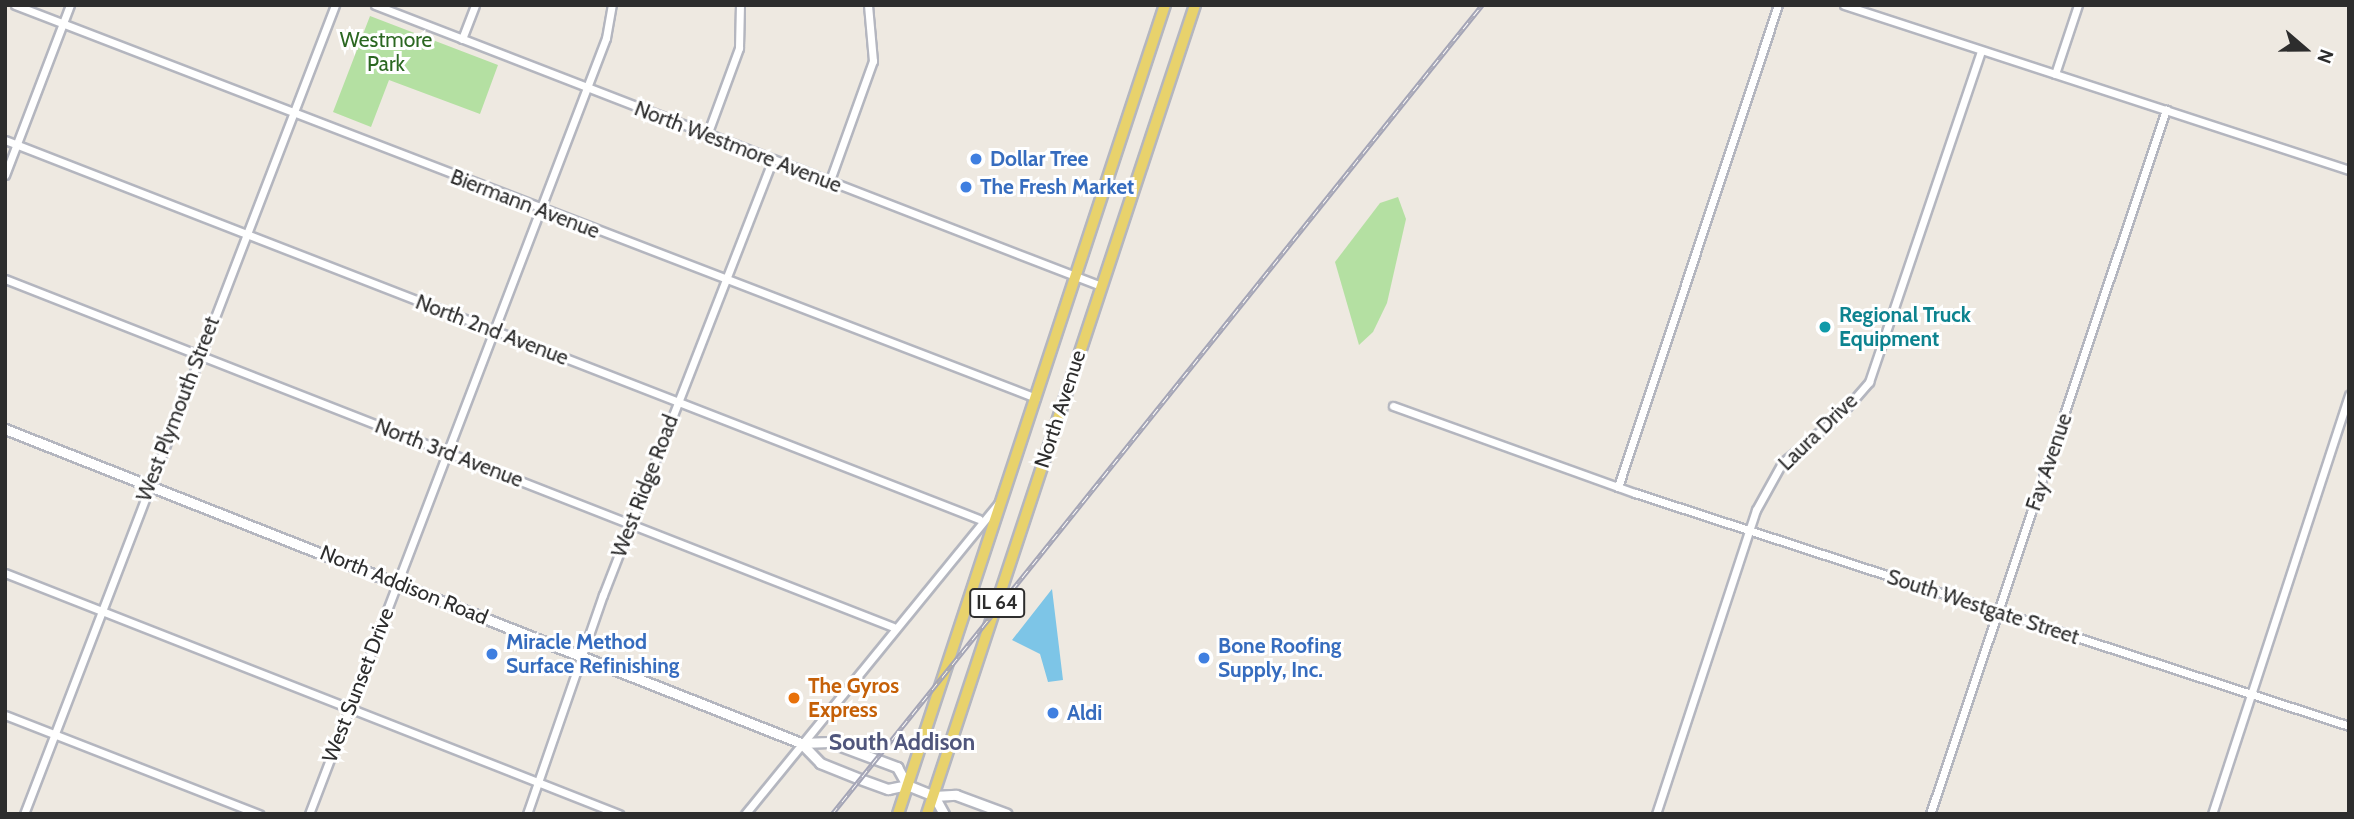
<!DOCTYPE html>
<html>
<head>
<meta charset="utf-8">
<style>
	body { margin:0 }
	#map { position:relative; width:2354px; height:819px; overflow:hidden; background:#eee9e1; font-family:Cabin,sans-serif }
	div>[style] { position:absolute }
	.green>* { inset:0; background:#b4e0a2 }
	.water>* { inset:0; background:#7dc5e7 }
	.roads { filter:drop-shadow(2px 0 #b4b6bf) drop-shadow(-2px 0 #b4b6bf) drop-shadow(0 2px #b4b6bf) drop-shadow(0 -2px #b4b6bf) }
	.minor>* { height:7px; margin:-3.5px; padding:0 3.5px; transform-origin:3.5px; border-radius:3.5px; background:#fff }
	.tertiary>* { height:9px; margin:-4.5px; padding:0 4.5px; transform-origin:4.5px; border-radius:4.5px; background:#fff }
	.primary>* { height:10px; margin:-5px; padding:0 5px; transform-origin:5px; border-radius:5px; background:#e8d26c }
	.rail>* { height:5px; margin-top:-2.5px; transform-origin:0; background:repeating-linear-gradient(90deg,#fff 0 8px,#a4a5b6 0 16px); box-sizing:border-box; border-block:2px solid #a4a5b6 }
	.dots>* { width:19px; height:19px; translate:-50% -50%; box-sizing:border-box; border:4px solid #fff; border-radius:50% }
	span { translate:-50% -50%; white-space:nowrap; text-align:center; line-height:1.15; -webkit-text-stroke:6px #fff; paint-order:stroke }
	.shield-label span { padding:2px 5px; background:#fff; border:2px solid; border-radius:5px; -webkit-text-stroke-width:0 }
	.shield-label { font-size:19px; color:#2d2d2d; font-weight:700 }
	.park-label { font-size:21px; color:#2b6721 }
	.street-label { font-size:21px; color:#2d2d2d }
	.shop-label { font-size:21px; color:#366cbe; font-weight:700 }
	.left { translate:0 -50%; text-align:left }
	.culture-label { font-size:21px; color:#0d838f; font-weight:700 }
	.food-label { font-size:21px; color:#c56008; font-weight:700 }
	.neighbourhood-label { font-size:23px; color:#50567c; font-weight:700 }
	.frame { position:absolute; inset:0; border:7px solid #2d2d2d; pointer-events:none }
	.north { position:absolute; left:2270px; top:14px; width:70px; height:70px; -webkit-text-stroke:5px #fff; paint-order:stroke; rotate:110deg; font-size:19px; font-weight:700; line-height:28px; text-align:center; color:#2d2d2d }
	.north::after { content:''; display:block; margin:auto; width:24px; height:32px; background:#2d2d2d; clip-path:polygon(50% 0,100% 100%,50% 72%,0 100%) }
</style>
</head>
<body>
<div id="map">
	<div class="green">
		<div style="clip-path:polygon(370px 16px,498px 65px,480px 114px,389px 80px,371px 127px,333px 112px)"></div>
		<div style="clip-path:polygon(1398px 197px,1406px 219px,1387px 303px,1373px 332px,1359px 345px,1335px 262px,1380px 203px)"></div>
	</div>
	<div class="water">
		<div style="clip-path:polygon(1052px 589px,1063px 680px,1048px 682px,1040px 654px,1012px 640px)"></div>
	</div>
	<div class="roads">
		<div class="minor">
			<div style="left:15px;top:5px;width:1094px;rotate:21.05deg"></div>
			<div style="left:375px;top:5px;width:778px;rotate:21.16deg"></div>
			<div style="left:1844px;top:5px;width:531px;rotate:18.09deg"></div>
			<div style="left:462px;top:39px;width:36px;rotate:-69deg"></div>
			<div style="left:2055px;top:74px;width:73px;rotate:-71.6deg"></div>
			<div style="left:707px;top:135px;width:93px;rotate:-69.8deg"></div>
			<div style="left:739px;top:48px;width:43px;rotate:-88.7deg"></div>
			<div style="left:5px;top:140px;width:1045px;rotate:21.26deg"></div>
			<div style="left:5px;top:175px;width:182px;rotate:-69.1deg"></div>
			<div style="left:829px;top:183px;width:130px;rotate:-70.2deg"></div>
			<div style="left:873px;top:61px;width:56px;rotate:-95.1deg"></div>
			<div style="left:5px;top:279px;width:954px;rotate:21.4deg"></div>
			<div style="left:1393px;top:406px;width:257px;rotate:19.8deg"></div>
			<div style="left:1635px;top:493px;width:751px;rotate:18.07deg"></div>
			<div style="left:1618px;top:487px;width:508px;rotate:-71.64deg"></div>
			<div style="left:5px;top:573px;width:660px;rotate:21.43deg"></div>
			<div style="left:5px;top:715px;width:273px;rotate:21.3deg"></div>
			<div style="left:24px;top:814px;width:867px;rotate:-68.97deg"></div>
			<div style="left:309px;top:814px;width:831px;rotate:-69.06deg"></div>
			<div style="left:606px;top:38px;width:34px;rotate:-80deg"></div>
			<div style="left:527px;top:814px;width:232px;rotate:-70.9deg"></div>
			<div style="left:603px;top:595px;width:466px;rotate:-68.7deg"></div>
			<div style="left:745px;top:814px;width:405px;rotate:-50.8deg"></div>
			<div style="left:1656px;top:814px;width:320px;rotate:-71.8deg"></div>
			<div style="left:1756px;top:510px;width:54px;rotate:-61deg"></div>
			<div style="left:1782px;top:463px;width:80px;rotate:-39.9deg"></div>
			<div style="left:1843px;top:412px;width:40px;rotate:-49deg"></div>
			<div style="left:1869px;top:382px;width:349px;rotate:-71.3deg"></div>
			<div style="left:1930px;top:814px;width:743px;rotate:-71.47deg"></div>
			<div style="left:2212px;top:814px;width:441px;rotate:-71.9deg"></div>
		</div>
		<div class="tertiary">
			<div style="left:5px;top:429px;width:856px;rotate:21.53deg"></div>
			<div style="left:801px;top:743px;width:28px;rotate:46deg"></div>
			<div style="left:820px;top:763px;width:43px;rotate:21.8deg"></div>
			<div style="left:860px;top:779px;width:30px;rotate:20deg"></div>
			<div style="left:888px;top:789px;width:19px;rotate:-12deg"></div>
			<div style="left:907px;top:785px;width:29px;rotate:22deg"></div>
			<div style="left:934px;top:796px;width:22px;rotate:-3deg"></div>
			<div style="left:956px;top:795px;width:54px;rotate:20.4deg"></div>
			<div style="left:801px;top:743px;width:29px;rotate:-2deg"></div>
			<div style="left:830px;top:742px;width:72px;rotate:20.5deg"></div>
			<div style="left:897px;top:767px;width:21px;rotate:61deg"></div>
			<div style="left:934px;top:796px;width:21px;rotate:61deg"></div>
		</div>
		<div class="primary">
			<div style="left:898px;top:814px;width:852px;rotate:-71.74deg"></div>
			<div style="left:927px;top:814px;width:852px;rotate:-71.67deg"></div>
		</div>
	</div>
	<div class="rail">
		<div style="left:832px;top:814px;width:1038px;rotate:-51.22deg"></div>
	</div>
	<div class="dots">
		<div style="left:976px;top:159px;background:#3f7fe0"></div>
		<div style="left:966px;top:187px;background:#3f7fe0"></div>
		<div style="left:1825px;top:327px;background:#0f9aa8"></div>
		<div style="left:492px;top:654px;background:#3f7fe0"></div>
		<div style="left:1204px;top:658px;background:#3f7fe0"></div>
		<div style="left:794px;top:698px;background:#e8710a"></div>
		<div style="left:1053px;top:713px;background:#3f7fe0"></div>
	</div>
	<div class="shield-label">
		<span style="left:997px;top:603px">IL 64</span>
	</div>
	<div class="park-label">
		<span style="left:386px;top:52px">Westmore<br>Park</span>
	</div>
	<div class="street-label">
		<span style="left:738px;top:147px;rotate:21deg">North Westmore Avenue</span>
		<span style="left:525px;top:204px;rotate:21deg">Biermann Avenue</span>
		<span style="left:492px;top:330px;rotate:21deg">North 2nd Avenue</span>
		<span style="left:178px;top:409px;rotate:-69deg">West Plymouth Street</span>
		<span style="left:1060px;top:409px;rotate:-72deg">North Avenue</span>
		<span style="left:1818px;top:432px;rotate:-44deg">Laura Drive</span>
		<span style="left:449px;top:453px;rotate:21deg">North 3rd Avenue</span>
		<span style="left:2049px;top:462px;rotate:-71deg">Fay Avenue</span>
		<span style="left:645px;top:486px;rotate:-69deg">West Ridge Road</span>
		<span style="left:404px;top:585px;rotate:22deg">North Addison Road</span>
		<span style="left:1983px;top:607px;rotate:18deg">South Westgate Street</span>
		<span style="left:358px;top:685px;rotate:-69deg">West Sunset Drive</span>
	</div>
	<div class="shop-label">
		<span class="left" style="left:990px;top:159px">Dollar Tree</span>
		<span class="left" style="left:980px;top:187px">The Fresh Market</span>
		<span class="left" style="left:506px;top:654px">Miracle Method<br>Surface Refinishing</span>
		<span class="left" style="left:1218px;top:658px">Bone Roofing<br>Supply, Inc.</span>
		<span class="left" style="left:1067px;top:713px">Aldi</span>
	</div>
	<div class="culture-label">
		<span class="left" style="left:1839px;top:327px">Regional Truck<br>Equipment</span>
	</div>
	<div class="food-label">
		<span class="left" style="left:808px;top:698px">The Gyros<br>Express</span>
	</div>
	<div class="neighbourhood-label">
		<span style="left:902px;top:742px">South Addison</span>
	</div>
	<div class="frame"></div>
	<div class="north">N</div>
</div>
</body>
</html>
